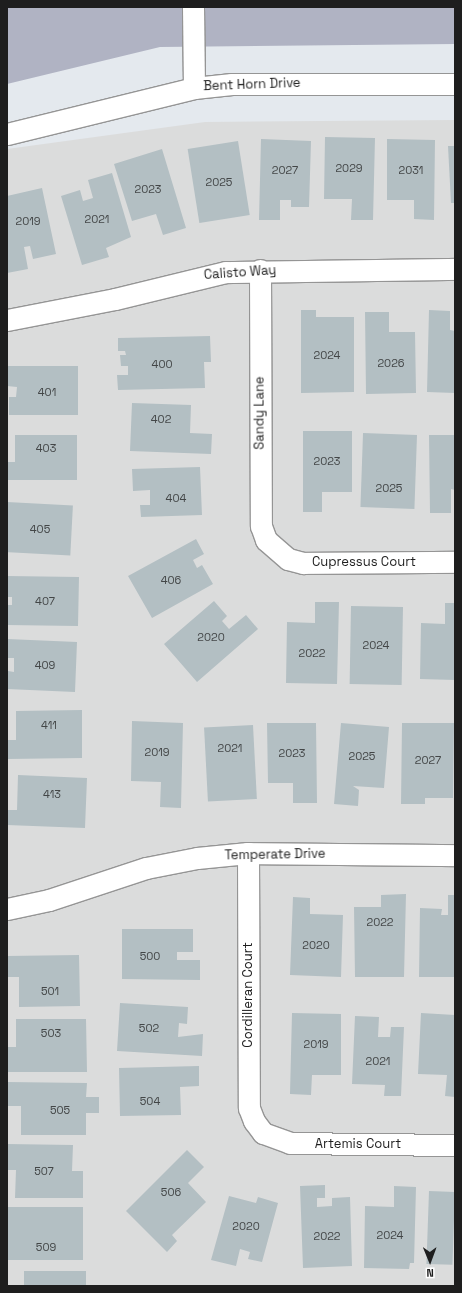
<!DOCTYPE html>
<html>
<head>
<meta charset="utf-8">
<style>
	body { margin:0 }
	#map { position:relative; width:462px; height:1293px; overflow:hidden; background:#e4e9ee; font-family:"Space Grotesk",sans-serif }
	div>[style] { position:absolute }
	.residential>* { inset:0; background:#dbdcdc }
	.construction>* { inset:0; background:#b0b3c3 }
	.building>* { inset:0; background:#b3bfc3; transform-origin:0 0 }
	.roads { filter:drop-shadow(1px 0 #959595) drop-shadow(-1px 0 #959595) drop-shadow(0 1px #959595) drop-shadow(0 -1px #959595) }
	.minor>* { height:21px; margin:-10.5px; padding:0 10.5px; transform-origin:10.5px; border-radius:10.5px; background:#fff }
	span { translate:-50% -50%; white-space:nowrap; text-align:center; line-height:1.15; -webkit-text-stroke:3.5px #fff; paint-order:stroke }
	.number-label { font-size:11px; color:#434647 }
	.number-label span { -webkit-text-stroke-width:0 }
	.street-label { font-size:13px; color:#1e1e1e }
	.frame { position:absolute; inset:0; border:8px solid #1e1e1e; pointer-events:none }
	.north { position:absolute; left:410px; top:1241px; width:40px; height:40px; -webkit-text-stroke:3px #fff; paint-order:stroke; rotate:179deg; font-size:11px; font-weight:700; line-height:16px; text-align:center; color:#1e1e1e }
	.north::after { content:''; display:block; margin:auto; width:14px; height:18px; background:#1e1e1e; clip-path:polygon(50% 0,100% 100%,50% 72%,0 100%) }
</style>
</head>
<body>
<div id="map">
	<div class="residential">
		<div style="clip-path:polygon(455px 120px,455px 1286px,7px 1286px,7px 149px,205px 122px)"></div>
	</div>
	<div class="construction">
		<div style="clip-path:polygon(7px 7px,455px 7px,455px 44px,160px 47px,7px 84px)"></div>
	</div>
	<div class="building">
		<div style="clip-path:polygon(325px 137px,375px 138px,373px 220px,351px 220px,352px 199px,324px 199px)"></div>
		<div style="clip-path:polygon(261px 139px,311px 141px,309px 207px,291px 207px,291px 200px,280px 200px,280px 220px,259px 220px)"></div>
		<div style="clip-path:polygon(387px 139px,435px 140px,434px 220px,414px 219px,414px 200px,387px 200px)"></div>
		<div style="left:238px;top:141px;width:75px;height:51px;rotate:81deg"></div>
		<div style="clip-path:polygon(448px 146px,455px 146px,455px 203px,451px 203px)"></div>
		<div style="clip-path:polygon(162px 149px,186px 228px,163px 235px,156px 214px,132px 221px,114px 164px)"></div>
		<div style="clip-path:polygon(112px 173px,131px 237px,106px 248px,109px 257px,82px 265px,61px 196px,80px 190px,83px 201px,93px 198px,88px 180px)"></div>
		<div style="clip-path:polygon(42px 188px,56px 254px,33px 259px,30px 246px,24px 247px,28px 269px,7px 273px,7px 196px)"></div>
		<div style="clip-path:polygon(301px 310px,316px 310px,316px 317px,354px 317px,354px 392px,301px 393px)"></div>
		<div style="clip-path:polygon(429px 310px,450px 311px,450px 330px,455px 331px,455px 393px,427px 392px)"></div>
		<div style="clip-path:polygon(365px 312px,389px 312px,389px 332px,415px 332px,416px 393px,366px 394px)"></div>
		<div style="clip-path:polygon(210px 336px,211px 362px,204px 362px,205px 388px,118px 390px,117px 375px,128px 375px,128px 366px,121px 366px,120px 355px,126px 355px,125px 351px,118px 351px,118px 338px)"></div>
		<div style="clip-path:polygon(7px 366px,78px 366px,78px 415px,9px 415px,9px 397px,16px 397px,17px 387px,7px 386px)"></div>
		<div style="clip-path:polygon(132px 403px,191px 405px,190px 433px,212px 434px,211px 454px,130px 451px)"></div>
		<div style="clip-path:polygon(303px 431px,352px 431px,352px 492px,322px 492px,322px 512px,303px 512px)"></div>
		<div style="clip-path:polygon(15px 435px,77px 435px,77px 480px,7px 480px,7px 462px,15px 462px)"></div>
		<div style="left:417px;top:435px;width:74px;height:54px;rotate:92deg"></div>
		<div style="clip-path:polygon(429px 435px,455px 435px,455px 490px,451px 489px,451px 513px,430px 513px)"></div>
		<div style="clip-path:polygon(200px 467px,202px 515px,141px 517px,140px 505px,150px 505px,150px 490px,133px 491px,132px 469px)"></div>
		<div style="left:7px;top:502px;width:66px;height:50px;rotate:3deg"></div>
		<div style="clip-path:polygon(196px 539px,204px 554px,193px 560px,197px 568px,202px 565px,213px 584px,152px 618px,128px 576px)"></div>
		<div style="clip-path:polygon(7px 576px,79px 577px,78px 626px,7px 625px,7px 605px,12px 605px,12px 597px,7px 597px)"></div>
		<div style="clip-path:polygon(214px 601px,227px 616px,222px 621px,229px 629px,246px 615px,258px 629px,197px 682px,164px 644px)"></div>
		<div style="clip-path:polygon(315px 602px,339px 602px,337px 684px,286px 683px,287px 622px,315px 623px)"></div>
		<div style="clip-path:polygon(445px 603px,455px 603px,455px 680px,420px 679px,421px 623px,445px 624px)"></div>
		<div style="left:351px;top:606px;width:52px;height:78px;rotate:1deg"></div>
		<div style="clip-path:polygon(7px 639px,77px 642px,75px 692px,7px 689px,8px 671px,14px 672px,14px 658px,7px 658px)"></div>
		<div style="clip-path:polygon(82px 710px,82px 758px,7px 759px,7px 740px,16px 740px,16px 711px)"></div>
		<div style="clip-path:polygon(132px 721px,183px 723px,181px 808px,160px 807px,161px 782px,131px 781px)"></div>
		<div style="clip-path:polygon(267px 723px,316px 723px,317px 803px,293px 803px,293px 783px,268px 783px)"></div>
		<div style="clip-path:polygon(341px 723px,389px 727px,384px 788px,353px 786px,359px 790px,358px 806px,334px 804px)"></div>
		<div style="clip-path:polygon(402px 723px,454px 723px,453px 798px,425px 798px,425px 804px,401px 804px)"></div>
		<div style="left:253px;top:725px;width:74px;height:49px;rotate:87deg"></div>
		<div style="clip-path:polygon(18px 775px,87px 778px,85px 828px,7px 825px,8px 810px,17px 810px)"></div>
		<div style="clip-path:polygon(406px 894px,404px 977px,355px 977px,354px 907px,381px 907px,381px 895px)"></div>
		<div style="clip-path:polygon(448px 895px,455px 895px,455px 977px,419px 977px,420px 908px,442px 909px,441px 915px,448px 915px)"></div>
		<div style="clip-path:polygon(293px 897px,310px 898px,310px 914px,343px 915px,341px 977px,290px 975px)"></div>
		<div style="clip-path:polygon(122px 929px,193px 929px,193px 952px,177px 952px,177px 960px,200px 960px,200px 980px,122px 979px)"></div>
		<div style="clip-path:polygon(79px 955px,80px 1006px,19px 1007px,19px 977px,7px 977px,7px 956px)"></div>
		<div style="clip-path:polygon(120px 1003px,188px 1007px,187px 1024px,179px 1023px,178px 1037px,203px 1034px,202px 1056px,117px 1051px)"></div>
		<div style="clip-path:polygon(292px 1013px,341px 1014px,341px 1075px,312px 1075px,311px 1095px,290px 1094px)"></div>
		<div style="clip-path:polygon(421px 1013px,455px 1015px,455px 1097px,445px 1096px,447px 1075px,418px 1074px)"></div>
		<div style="clip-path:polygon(355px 1016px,379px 1017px,378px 1037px,390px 1037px,391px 1027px,404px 1027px,401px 1096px,384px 1096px,385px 1085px,352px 1084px)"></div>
		<div style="clip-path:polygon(16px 1019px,86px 1019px,87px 1072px,7px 1072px,7px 1047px,16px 1047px)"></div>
		<div style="clip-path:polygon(199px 1066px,199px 1086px,180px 1087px,181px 1115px,120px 1116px,119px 1068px)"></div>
		<div style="clip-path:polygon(7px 1082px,87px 1083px,86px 1097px,99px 1097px,99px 1113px,86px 1113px,86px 1135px,21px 1135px,21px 1106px,7px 1106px)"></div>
		<div style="clip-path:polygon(7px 1144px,73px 1145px,72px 1171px,83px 1171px,83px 1198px,15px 1198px,16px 1170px,7px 1170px)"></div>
		<div style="clip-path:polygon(187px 1150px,204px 1167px,188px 1183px,206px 1202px,172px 1235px,177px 1241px,167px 1252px,126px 1211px)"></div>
		<div style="clip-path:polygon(325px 1185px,325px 1198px,317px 1198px,317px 1207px,332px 1206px,332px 1198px,350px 1197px,352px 1266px,303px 1268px,300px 1186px)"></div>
		<div style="clip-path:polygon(394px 1186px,416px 1187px,414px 1263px,410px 1263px,409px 1269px,364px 1268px,365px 1206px,394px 1207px)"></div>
		<div style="left:429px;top:1191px;width:26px;height:73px;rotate:2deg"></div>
		<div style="clip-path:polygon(229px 1196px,256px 1203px,258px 1197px,278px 1203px,262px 1262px,248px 1259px,250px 1252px,240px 1249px,236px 1266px,211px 1260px)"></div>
		<div style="left:7px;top:1207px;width:76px;height:53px"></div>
		<div style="left:24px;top:1271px;width:62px;height:15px"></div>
	</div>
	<div class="roads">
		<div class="minor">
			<div style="left:193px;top:7px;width:81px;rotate:89.3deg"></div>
			<div style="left:7px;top:134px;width:193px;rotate:-13.8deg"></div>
			<div style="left:194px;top:88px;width:38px;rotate:-6deg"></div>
			<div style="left:232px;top:84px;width:223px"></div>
			<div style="left:260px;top:270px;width:256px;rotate:89.8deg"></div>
			<div style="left:261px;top:526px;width:15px;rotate:70deg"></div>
			<div style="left:266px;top:540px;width:29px;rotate:41deg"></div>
			<div style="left:288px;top:559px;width:16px;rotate:15deg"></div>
			<div style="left:303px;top:563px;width:152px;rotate:-0.4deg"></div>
			<div style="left:7px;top:320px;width:110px;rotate:-11deg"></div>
			<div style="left:115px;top:299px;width:114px;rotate:-13.7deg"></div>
			<div style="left:226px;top:272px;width:229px;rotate:-0.8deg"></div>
			<div style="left:248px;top:853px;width:255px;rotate:89.8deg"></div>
			<div style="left:249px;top:1108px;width:14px;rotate:69deg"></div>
			<div style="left:254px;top:1121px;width:15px;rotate:53deg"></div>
			<div style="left:263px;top:1133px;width:29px;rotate:20deg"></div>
			<div style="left:290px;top:1143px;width:165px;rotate:0.7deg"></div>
			<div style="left:7px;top:909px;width:43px;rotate:-12.1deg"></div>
			<div style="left:49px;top:900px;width:102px;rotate:-18.3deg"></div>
			<div style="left:146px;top:868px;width:52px;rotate:-11.1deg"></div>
			<div style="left:197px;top:858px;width:51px;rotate:-5.6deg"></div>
			<div style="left:248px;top:853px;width:207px;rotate:0.6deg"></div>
		</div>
	</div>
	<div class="number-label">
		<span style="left:349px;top:168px">2029</span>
		<span style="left:285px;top:170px">2027</span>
		<span style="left:411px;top:170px">2031</span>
		<span style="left:219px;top:182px">2025</span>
		<span style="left:148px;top:189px">2023</span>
		<span style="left:97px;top:219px">2021</span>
		<span style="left:28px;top:221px">2019</span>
		<span style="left:327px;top:355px">2024</span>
		<span style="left:391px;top:363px">2026</span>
		<span style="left:162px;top:364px">400</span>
		<span style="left:47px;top:392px">401</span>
		<span style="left:161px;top:419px">402</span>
		<span style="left:46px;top:448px">403</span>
		<span style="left:327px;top:461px">2023</span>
		<span style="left:389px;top:488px">2025</span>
		<span style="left:176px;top:498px">404</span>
		<span style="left:40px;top:529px">405</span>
		<span style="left:171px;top:580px">406</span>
		<span style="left:45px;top:601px">407</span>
		<span style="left:211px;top:637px">2020</span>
		<span style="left:376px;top:645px">2024</span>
		<span style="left:312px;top:653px">2022</span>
		<span style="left:45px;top:665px">409</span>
		<span style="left:49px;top:725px">411</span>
		<span style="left:230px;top:748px">2021</span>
		<span style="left:157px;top:752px">2019</span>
		<span style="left:292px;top:753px">2023</span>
		<span style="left:362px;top:756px">2025</span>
		<span style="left:428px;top:760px">2027</span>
		<span style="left:52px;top:794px">413</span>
		<span style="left:380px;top:922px">2022</span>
		<span style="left:316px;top:945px">2020</span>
		<span style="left:150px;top:956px">500</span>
		<span style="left:50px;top:991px">501</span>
		<span style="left:149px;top:1028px">502</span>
		<span style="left:51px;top:1033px">503</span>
		<span style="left:316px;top:1044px">2019</span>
		<span style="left:378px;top:1061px">2021</span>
		<span style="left:150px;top:1101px">504</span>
		<span style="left:60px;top:1110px">505</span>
		<span style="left:44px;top:1171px">507</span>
		<span style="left:171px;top:1192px">506</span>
		<span style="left:246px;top:1226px">2020</span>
		<span style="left:390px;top:1235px">2024</span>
		<span style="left:327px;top:1236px">2022</span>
		<span style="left:46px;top:1247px">509</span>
	</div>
	<div class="street-label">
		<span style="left:252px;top:85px;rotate:-2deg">Bent Horn Drive</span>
		<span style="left:240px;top:273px;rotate:-4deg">Calisto Way</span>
		<span style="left:260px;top:413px;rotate:-90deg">Sandy Lane</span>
		<span style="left:364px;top:562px">Cupressus Court</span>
		<span style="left:275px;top:855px;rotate:-1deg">Temperate Drive</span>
		<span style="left:248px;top:995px;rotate:-90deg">Cordilleran Court</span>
		<span style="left:358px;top:1144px">Artemis Court</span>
	</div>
	<div class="frame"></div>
	<div class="north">N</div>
</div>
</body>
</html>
